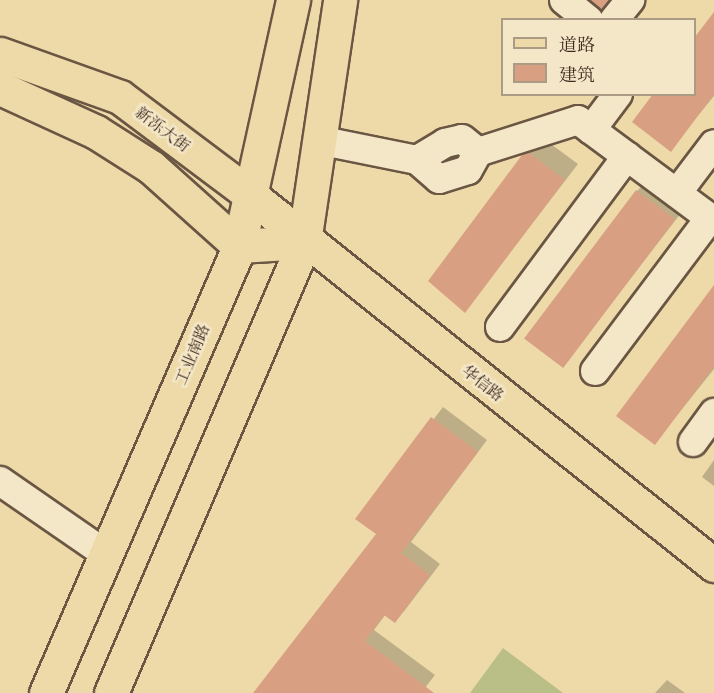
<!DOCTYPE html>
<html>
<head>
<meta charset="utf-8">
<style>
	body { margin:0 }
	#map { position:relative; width:714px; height:693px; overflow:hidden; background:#eedaa9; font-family:"Libre Caslon Text","Noto Serif SC",serif }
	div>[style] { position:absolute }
	.green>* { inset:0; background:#babf87 }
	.shadow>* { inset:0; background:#0003 }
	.building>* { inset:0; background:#d99f82; transform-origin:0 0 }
	.roads { filter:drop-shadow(2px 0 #6a5643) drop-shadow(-2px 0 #6a5643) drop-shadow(0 2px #6a5643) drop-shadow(0 -2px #6a5643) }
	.minor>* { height:28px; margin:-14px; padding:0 14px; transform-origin:14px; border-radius:14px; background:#f4e7c7 }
	.major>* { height:33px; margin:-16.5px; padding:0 16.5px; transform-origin:16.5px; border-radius:16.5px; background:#eedaa9 }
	span { translate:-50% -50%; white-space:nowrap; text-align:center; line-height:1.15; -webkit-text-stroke:5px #f4e7c7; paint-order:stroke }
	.street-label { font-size:16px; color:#3e2a21 }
	.legend { position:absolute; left:501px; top:18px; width:195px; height:78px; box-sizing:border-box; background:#f4e7c7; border:2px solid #ab9b85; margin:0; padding:8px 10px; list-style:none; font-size:18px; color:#3e2a21 }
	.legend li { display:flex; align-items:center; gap:12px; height:30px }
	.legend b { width:30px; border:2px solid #ab9b85 }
</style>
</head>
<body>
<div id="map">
	<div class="green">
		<div style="clip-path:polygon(503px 648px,563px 693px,470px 693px)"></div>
	</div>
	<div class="shadow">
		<div style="clip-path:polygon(714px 17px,714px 96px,670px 150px,694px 94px)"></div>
		<div style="clip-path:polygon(544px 139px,578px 164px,465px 311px,523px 156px)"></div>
		<div style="clip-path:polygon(651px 176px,688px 204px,563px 366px,637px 191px)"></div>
		<div style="clip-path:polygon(714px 287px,714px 369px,655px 443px)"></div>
		<div style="clip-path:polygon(443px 407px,487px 440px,411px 542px,440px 564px,405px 610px,395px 621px,386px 614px,374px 630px,435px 675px,421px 693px,255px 693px,378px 534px,357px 519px)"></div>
		<div style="clip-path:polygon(714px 460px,714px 486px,702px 477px)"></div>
		<div style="clip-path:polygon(667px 680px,685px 693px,655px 693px)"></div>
	</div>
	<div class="building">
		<div style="clip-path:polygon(590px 0,609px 0,601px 10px)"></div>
		<div style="clip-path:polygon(714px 12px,714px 94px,671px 152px,632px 122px,653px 94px,694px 94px,694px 38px)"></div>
		<div style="clip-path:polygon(529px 153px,565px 180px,465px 313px,428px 281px,522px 155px)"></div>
		<div style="left:636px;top:190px;width:49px;height:186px;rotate:37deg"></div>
		<div style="clip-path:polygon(714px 285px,714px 366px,655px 445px,616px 416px)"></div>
		<div style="clip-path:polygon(431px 417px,478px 452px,401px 553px,430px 575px,395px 623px,384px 615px,365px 641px,434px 693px,253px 693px,376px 534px,355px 519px)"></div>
	</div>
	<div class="roads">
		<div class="minor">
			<div style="left:564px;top:0;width:32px;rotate:39deg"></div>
			<div style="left:614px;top:20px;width:26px;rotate:-51deg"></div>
			<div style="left:591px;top:130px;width:45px;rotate:-53.1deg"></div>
			<div style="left:318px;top:140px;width:101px;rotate:11.4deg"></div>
			<div style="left:417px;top:160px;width:33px;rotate:-31deg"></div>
			<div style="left:445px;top:143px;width:17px;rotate:-13deg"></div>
			<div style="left:462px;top:139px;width:21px;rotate:39deg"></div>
			<div style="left:478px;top:152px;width:105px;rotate:-17.7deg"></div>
			<div style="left:578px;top:120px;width:169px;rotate:36.6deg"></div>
			<div style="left:417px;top:160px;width:29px;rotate:41deg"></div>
			<div style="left:439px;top:179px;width:30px;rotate:-17deg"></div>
			<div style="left:468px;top:170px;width:21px;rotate:-61deg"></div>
			<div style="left:677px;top:193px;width:61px;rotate:-52.9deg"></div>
			<div style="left:500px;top:327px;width:213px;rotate:-53.4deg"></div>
			<div style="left:595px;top:371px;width:191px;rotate:-53.1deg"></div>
			<div style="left:693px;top:442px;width:36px;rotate:-54deg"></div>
			<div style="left:0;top:481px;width:129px;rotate:34.6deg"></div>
		</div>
		<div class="major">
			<div style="left:0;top:54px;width:127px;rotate:19.7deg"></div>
			<div style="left:120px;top:97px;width:161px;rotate:36.9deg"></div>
			<div style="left:249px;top:194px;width:595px;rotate:38.58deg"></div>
			<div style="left:0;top:88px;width:106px;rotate:24.6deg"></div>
			<div style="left:96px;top:132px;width:65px;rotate:32.5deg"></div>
			<div style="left:151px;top:167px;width:118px;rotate:41.9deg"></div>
			<div style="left:239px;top:246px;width:65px;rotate:-3.5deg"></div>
			<div style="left:46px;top:693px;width:487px;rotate:-66.6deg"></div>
			<div style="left:239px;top:246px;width:252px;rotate:-77.6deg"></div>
			<div style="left:111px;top:693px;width:491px;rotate:-66.8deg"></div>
			<div style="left:304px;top:242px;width:245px;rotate:-81.5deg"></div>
		</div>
	</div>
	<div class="street-label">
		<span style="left:163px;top:129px;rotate:37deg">新泺大街</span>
		<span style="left:192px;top:354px;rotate:-67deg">工业南路</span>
		<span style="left:483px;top:383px;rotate:38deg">华信路</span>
	</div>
	<ul class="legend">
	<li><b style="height:8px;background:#eedaa9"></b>道路</li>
	<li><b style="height:16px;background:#d99f82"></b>建筑</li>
	</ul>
</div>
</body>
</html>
